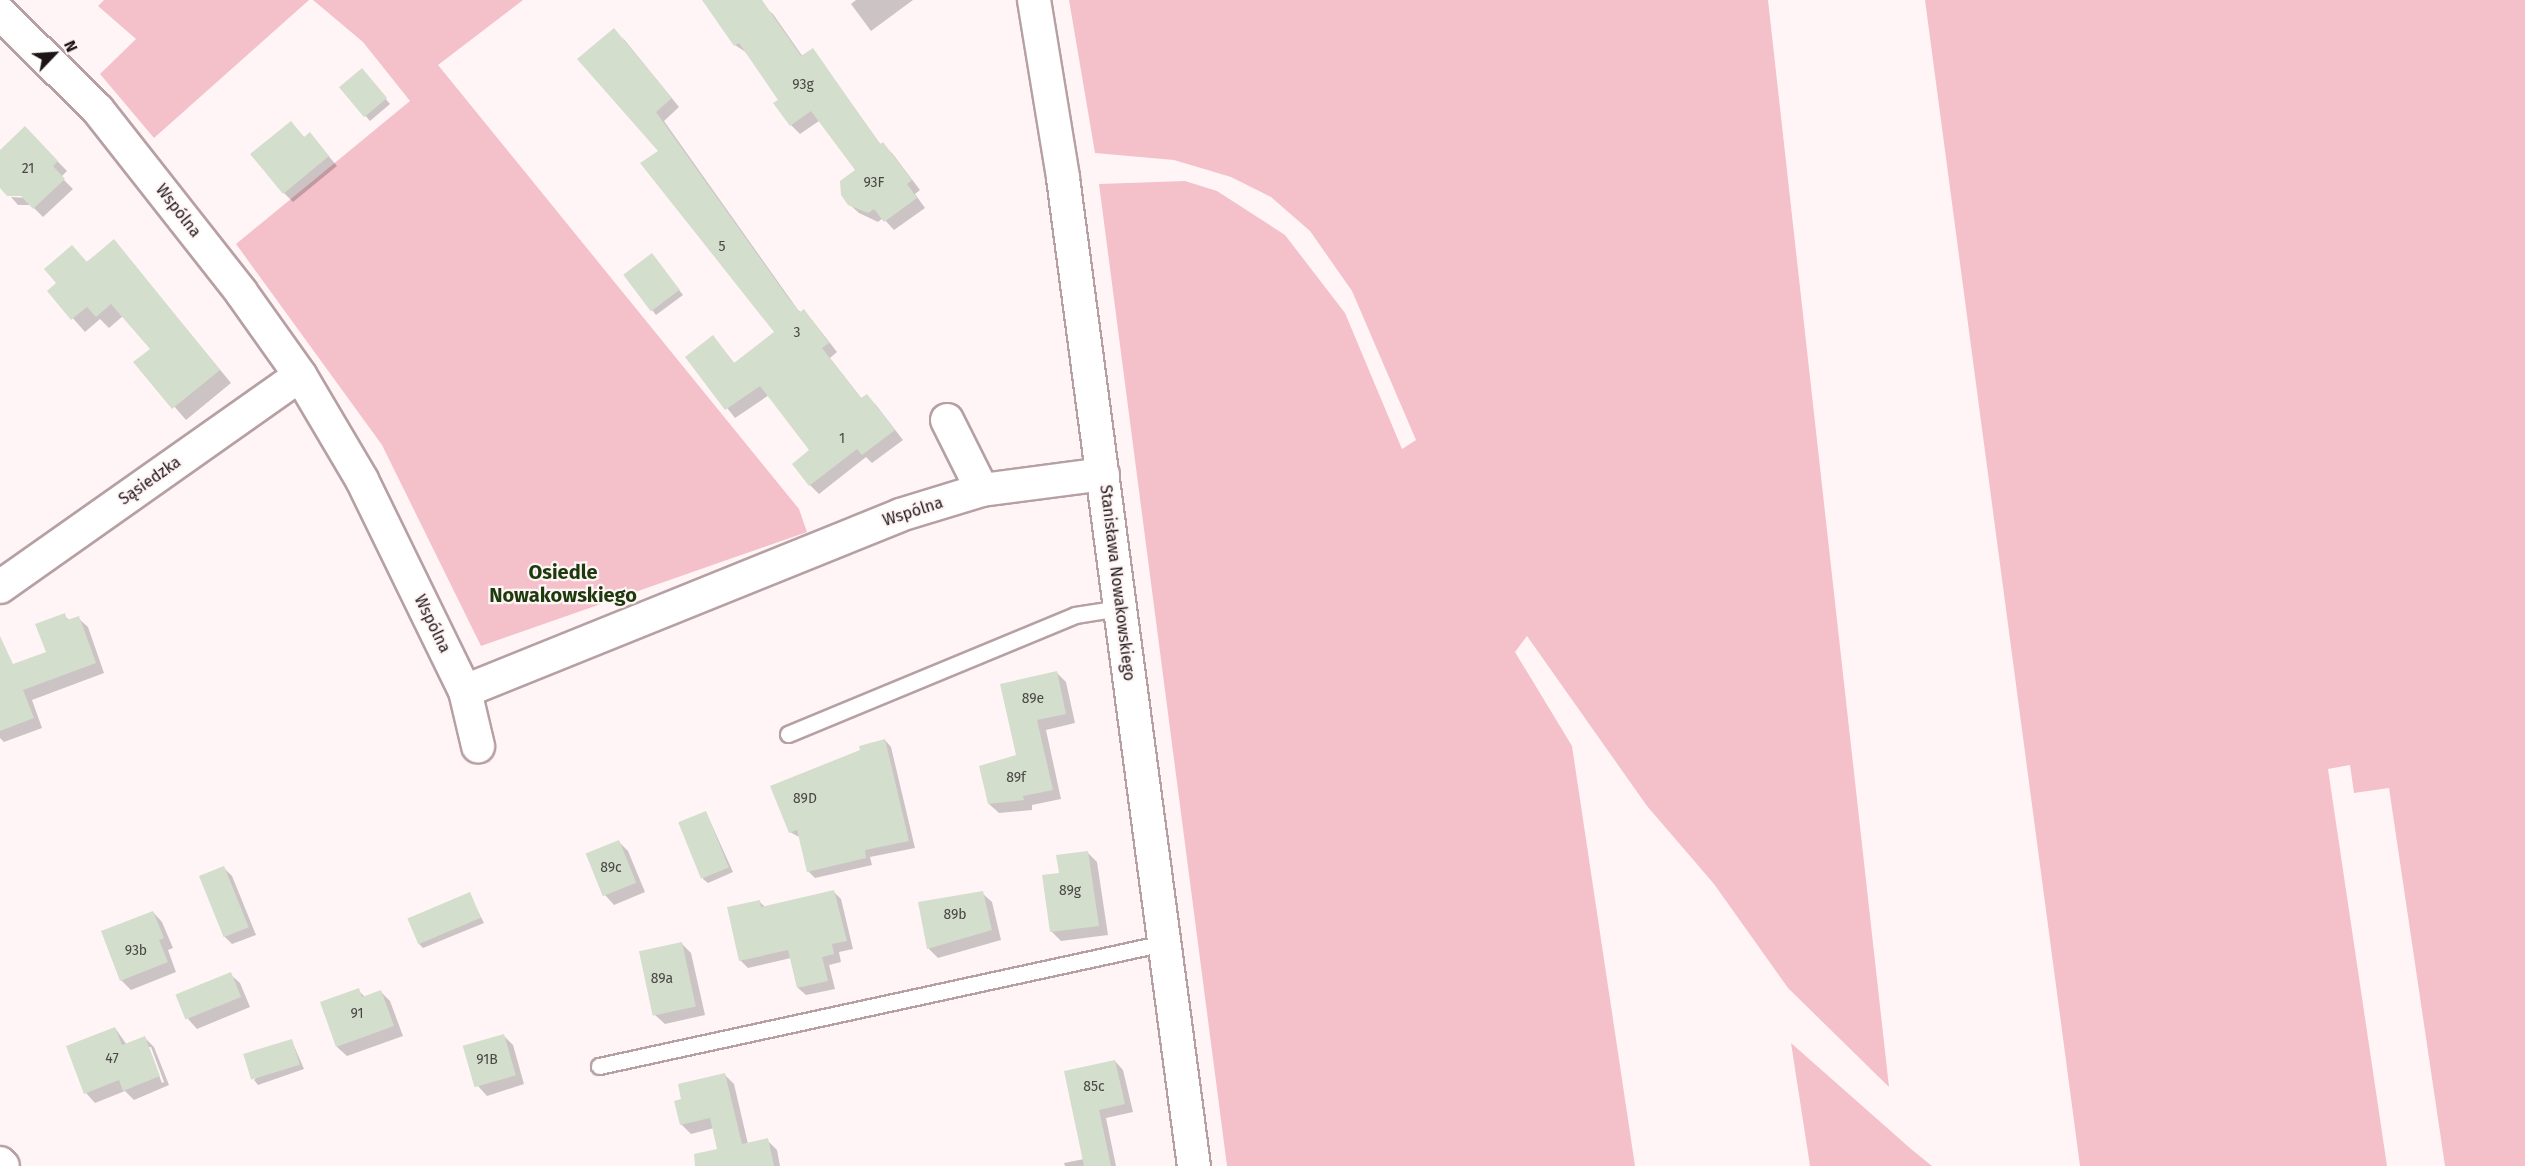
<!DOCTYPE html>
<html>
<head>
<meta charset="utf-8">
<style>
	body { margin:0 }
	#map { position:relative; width:2525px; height:1166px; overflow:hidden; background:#fff5f6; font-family:"Fira Sans",sans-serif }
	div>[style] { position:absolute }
	.green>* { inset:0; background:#f4c1ca }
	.shadow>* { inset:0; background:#0003 }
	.building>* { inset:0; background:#d3decd; transform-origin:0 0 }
	.roads { filter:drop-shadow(2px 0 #b7a0a4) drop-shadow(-2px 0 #b7a0a4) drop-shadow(0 2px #b7a0a4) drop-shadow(0 -2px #b7a0a4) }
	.lane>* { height:15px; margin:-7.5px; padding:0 7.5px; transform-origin:7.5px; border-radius:7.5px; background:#fff }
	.street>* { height:32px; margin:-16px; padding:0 16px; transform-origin:16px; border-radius:16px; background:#fff }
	span { translate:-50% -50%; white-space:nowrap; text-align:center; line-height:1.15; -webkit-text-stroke:4.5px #fff5f6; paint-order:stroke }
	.number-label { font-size:14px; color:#4a4744 }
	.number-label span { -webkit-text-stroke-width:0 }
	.street-label { font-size:16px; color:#1d1516 }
	.quarter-label { font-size:20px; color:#1d3a0c; font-weight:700 }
	.north { position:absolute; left:24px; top:24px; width:60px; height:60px; -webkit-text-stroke:4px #fff5f6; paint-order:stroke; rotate:65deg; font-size:16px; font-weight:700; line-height:24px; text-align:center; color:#1d1516 }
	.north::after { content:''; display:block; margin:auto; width:21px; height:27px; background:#1d1516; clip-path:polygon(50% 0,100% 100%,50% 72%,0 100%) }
</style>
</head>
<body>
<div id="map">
	<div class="green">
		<div style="clip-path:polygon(104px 0,309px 0,154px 138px,100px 74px,136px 39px,98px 6px)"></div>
		<div style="clip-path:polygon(313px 0,523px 0,438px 65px,799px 509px,807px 532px,481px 646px,382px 445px,236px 244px,410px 101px,363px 42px)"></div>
		<div style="clip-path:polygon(1069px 0,1768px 0,1889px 1087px,1788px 988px,1714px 884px,1647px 806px,1527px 636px,1515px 652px,1572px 746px,1635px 1166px,1227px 1166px,1099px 184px,1185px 181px,1217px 191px,1285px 235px,1345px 313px,1402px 449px,1416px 440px,1352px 291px,1310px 231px,1271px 197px,1231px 177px,1174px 160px,1095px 153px)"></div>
		<div style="clip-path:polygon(1925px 0,2525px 0,2525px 1166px,2445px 1166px,2389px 788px,2354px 793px,2350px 765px,2328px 769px,2387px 1166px,2080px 1166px)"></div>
		<div style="clip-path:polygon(1791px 1043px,1911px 1149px,1932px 1166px,1810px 1166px)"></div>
	</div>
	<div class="shadow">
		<div style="clip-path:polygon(709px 0,756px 0,773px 14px,803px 57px,813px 50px,881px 145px,892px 153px,920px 190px,915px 194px,925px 208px,894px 230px,883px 218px,878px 222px,859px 213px,849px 204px,857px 170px,819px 121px,800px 134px,791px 125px,780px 100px,747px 53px,735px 45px,705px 3px)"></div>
		<div style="clip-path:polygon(856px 0,913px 0,871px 31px,851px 4px)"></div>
		<div style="clip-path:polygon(623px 38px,679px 107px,664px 121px,798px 310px,812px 320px,837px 352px,830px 358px,862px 399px,867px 396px,876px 405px,903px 440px,872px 463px,866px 457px,819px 494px,810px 485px,811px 451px,769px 395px,735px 418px,687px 357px,713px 337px,735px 364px,776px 332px,660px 151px)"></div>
		<div style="clip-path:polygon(366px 75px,390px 104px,370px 121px,341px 88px)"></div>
		<div style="clip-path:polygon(291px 123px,305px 138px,310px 134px,337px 166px,293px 202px,284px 193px)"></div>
		<div style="clip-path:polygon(25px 128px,67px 171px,61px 177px,73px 189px,43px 217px,31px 205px,18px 205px,11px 197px,28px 198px,0 165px,0 152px)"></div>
		<div style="clip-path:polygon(114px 241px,231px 383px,186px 420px,136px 362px,152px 349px,123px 316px,109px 328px,100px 319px,85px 332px,49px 291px)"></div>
		<div style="clip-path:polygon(656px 260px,683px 295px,656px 315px,626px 275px)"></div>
		<div style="clip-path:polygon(64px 615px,70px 621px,78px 618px,88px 627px,104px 673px,32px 700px,42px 728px,4px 742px,0 738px,0 670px,48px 653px)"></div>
		<div style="clip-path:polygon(1057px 673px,1066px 682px,1075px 723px,1046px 730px,1061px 799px,1032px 805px,1032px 810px,999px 813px,989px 804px,1017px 756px)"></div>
		<div style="clip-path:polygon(885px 740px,891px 747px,915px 848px,870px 857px,872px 865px,815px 878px,808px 871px,801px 838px,790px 832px)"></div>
		<div style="clip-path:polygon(706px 812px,733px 872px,708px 883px,703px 879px)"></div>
		<div style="clip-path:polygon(618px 841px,628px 851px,645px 892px,614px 905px,605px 895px)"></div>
		<div style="clip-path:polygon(1087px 852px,1097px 862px,1108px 935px,1061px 941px,1051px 931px,1060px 874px)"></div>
		<div style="clip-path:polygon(224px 868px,232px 876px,256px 935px,232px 944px,224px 936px)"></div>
		<div style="clip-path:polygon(833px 891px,841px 899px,853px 949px,839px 952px,841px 962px,829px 965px,835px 989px,806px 995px,798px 988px,791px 958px,748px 968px,740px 960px,759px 901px,765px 907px)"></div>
		<div style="clip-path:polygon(982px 893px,992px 902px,1001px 940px,938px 958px,929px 949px,920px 904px)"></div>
		<div style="clip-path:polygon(469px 894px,484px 923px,423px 948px,419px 944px)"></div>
		<div style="clip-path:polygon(153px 912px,162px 922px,173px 948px,168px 950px,176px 972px,131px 990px,121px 980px)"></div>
		<div style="clip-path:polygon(681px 943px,691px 953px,705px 1015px,665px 1024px,655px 1015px)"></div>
		<div style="clip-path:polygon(230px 974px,240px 983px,250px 1007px,197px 1029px,188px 1019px)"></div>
		<div style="clip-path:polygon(358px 990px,365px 997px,381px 992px,390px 1001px,403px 1036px,347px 1056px,337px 1047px)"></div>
		<div style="clip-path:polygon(evenodd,115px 1028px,127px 1045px,145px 1038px,154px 1047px,169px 1085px,134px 1100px,125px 1091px,95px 1103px,86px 1093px,115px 1028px,148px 1047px,151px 1047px,164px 1082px,162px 1083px,148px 1047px)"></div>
		<div style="clip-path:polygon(503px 1035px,513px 1045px,524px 1084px,487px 1096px,478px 1086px)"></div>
		<div style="clip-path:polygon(292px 1041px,304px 1069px,258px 1085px,254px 1080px)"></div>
		<div style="clip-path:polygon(1115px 1061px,1123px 1070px,1133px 1112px,1106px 1118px,1116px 1166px,1065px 1166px,1064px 1163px,1084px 1159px,1066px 1072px)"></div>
		<div style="clip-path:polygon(725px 1075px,734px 1084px,748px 1144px,767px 1140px,777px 1150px,780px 1166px,723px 1166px,714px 1128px,691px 1134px,681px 1124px,683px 1100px)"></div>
	</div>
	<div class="building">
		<div style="clip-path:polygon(702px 0,762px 0,801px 56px,813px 48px,880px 144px,883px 142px,912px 180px,907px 184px,917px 198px,884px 222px,874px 209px,868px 213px,848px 205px,841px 195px,840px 181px,855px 170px,811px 111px,790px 126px,773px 103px,778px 100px,739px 43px,734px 46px)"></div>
		<div style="clip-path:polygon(614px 28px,672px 98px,656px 112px,789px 299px,800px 312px,804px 309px,829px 343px,822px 348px,861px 398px,867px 394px,895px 430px,862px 455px,857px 449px,809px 486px,792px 464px,809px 450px,760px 386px,725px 410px,685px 357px,713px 335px,734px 363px,774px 332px,640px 163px,658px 151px,577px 59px)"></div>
		<div style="left:362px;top:68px;width:39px;height:30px;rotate:50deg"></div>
		<div style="clip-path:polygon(291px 121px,304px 137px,310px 132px,329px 156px,283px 194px,250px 154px)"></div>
		<div style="clip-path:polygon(25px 126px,58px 161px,53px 166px,65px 179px,33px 209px,21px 196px,7px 196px,0 188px,0 150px)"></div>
		<div style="clip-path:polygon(114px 239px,220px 370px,172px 409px,133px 362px,150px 349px,111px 304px,96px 317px,87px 307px,71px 320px,47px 291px,56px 283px,44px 269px,72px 245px,87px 262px)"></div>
		<div style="left:652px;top:253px;width:46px;height:36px;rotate:53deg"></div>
		<div style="clip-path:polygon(65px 613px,67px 620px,79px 616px,96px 663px,23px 690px,34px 718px,0 731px,0 636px,13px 664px,46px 652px,35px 624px)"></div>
		<div style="clip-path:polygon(1057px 671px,1066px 714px,1037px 720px,1053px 790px,1023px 796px,1024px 800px,988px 804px,979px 766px,1016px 755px,1000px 684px)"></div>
		<div style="clip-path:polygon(885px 739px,909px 841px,865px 850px,866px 858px,807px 872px,797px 830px,789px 833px,770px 786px,860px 750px,859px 746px)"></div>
		<div style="left:706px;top:811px;width:61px;height:30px;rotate:68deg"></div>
		<div style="left:619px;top:840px;width:46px;height:36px;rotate:68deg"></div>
		<div style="clip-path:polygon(1088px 851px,1099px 926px,1050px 932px,1042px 875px,1059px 873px,1056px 855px)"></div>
		<div style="left:224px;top:866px;width:66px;height:27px;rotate:68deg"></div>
		<div style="clip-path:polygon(834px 890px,847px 941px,832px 944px,834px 954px,822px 957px,828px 981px,797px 988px,788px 950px,739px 961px,727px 907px,760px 900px,761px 907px)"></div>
		<div style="clip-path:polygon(983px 891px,992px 930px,927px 949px,918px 902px)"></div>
		<div style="left:470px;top:892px;width:28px;height:68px;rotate:67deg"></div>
		<div style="clip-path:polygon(153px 911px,164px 938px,159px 940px,168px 962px,120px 981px,101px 931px)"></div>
		<div style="left:682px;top:942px;width:66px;height:44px;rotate:78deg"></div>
		<div style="left:231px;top:972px;width:27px;height:60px;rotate:68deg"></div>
		<div style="clip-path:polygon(359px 988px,362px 997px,381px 990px,394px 1026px,336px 1047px,320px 1002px)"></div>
		<div style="clip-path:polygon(115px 1027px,122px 1045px,145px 1036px,160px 1076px,123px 1091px,119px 1080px,84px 1094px,66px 1046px)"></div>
		<div style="left:504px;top:1034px;width:43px;height:43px;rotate:74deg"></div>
		<div style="left:292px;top:1039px;width:27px;height:51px;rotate:73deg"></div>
		<div style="clip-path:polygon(1115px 1060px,1125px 1104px,1099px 1110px,1111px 1166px,1084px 1166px,1064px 1071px)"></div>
		<div style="clip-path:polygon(725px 1073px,742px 1144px,768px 1138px,774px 1166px,695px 1166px,694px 1154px,717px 1149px,710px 1118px,680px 1125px,674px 1101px,681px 1099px,678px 1084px)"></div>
	</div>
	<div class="roads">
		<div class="lane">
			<div style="left:788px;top:734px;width:311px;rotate:-22.5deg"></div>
			<div style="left:1075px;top:615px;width:46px;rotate:-8.8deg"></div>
			<div style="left:599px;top:1066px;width:578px;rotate:-12.28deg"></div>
		</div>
		<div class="street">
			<div style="left:1034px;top:0;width:180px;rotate:80.7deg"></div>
			<div style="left:1063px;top:178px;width:997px;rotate:82.45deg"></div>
			<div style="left:0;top:13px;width:138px;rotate:44.7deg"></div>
			<div style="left:98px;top:110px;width:231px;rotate:51.8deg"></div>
			<div style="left:241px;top:292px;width:102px;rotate:54.6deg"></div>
			<div style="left:300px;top:375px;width:122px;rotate:59.4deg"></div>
			<div style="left:362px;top:480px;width:235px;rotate:64deg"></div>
			<div style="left:465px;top:691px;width:469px;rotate:-22deg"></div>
			<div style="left:900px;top:515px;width:86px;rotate:-17deg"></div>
			<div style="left:982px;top:490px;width:122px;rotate:-7.5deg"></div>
			<div style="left:947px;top:420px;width:78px;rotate:63.4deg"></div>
			<div style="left:0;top:587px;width:367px;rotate:-35.2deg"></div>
			<div style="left:465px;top:691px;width:57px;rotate:76.7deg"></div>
			<div style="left:0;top:1163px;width:4px;rotate:45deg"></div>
		</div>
	</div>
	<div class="number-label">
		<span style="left:803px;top:85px">93g</span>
		<span style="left:28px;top:169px">21</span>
		<span style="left:874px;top:183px">93F</span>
		<span style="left:722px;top:247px">5</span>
		<span style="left:797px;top:333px">3</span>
		<span style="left:842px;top:439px">1</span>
		<span style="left:1033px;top:699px">89e</span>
		<span style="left:1016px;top:778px">89f</span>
		<span style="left:805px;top:799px">89D</span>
		<span style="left:611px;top:868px">89c</span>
		<span style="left:1070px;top:891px">89g</span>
		<span style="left:955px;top:915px">89b</span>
		<span style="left:136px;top:951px">93b</span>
		<span style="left:662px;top:979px">89a</span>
		<span style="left:357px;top:1014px">91</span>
		<span style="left:112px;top:1059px">47</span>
		<span style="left:487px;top:1060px">91B</span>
		<span style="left:1094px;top:1087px">85c</span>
	</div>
	<div class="street-label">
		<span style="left:178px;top:211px;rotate:52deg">Wspólna</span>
		<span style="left:150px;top:481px;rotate:-35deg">Sąsiedzka</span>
		<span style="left:913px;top:512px;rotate:-18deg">Wspólna</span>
		<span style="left:1117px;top:583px;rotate:83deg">Stanisława Nowakowskiego</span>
		<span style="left:432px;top:624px;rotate:64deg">Wspólna</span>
	</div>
	<div class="quarter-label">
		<span style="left:563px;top:584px">Osiedle<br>Nowakowskiego</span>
	</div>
	<div class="north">N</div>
</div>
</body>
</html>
